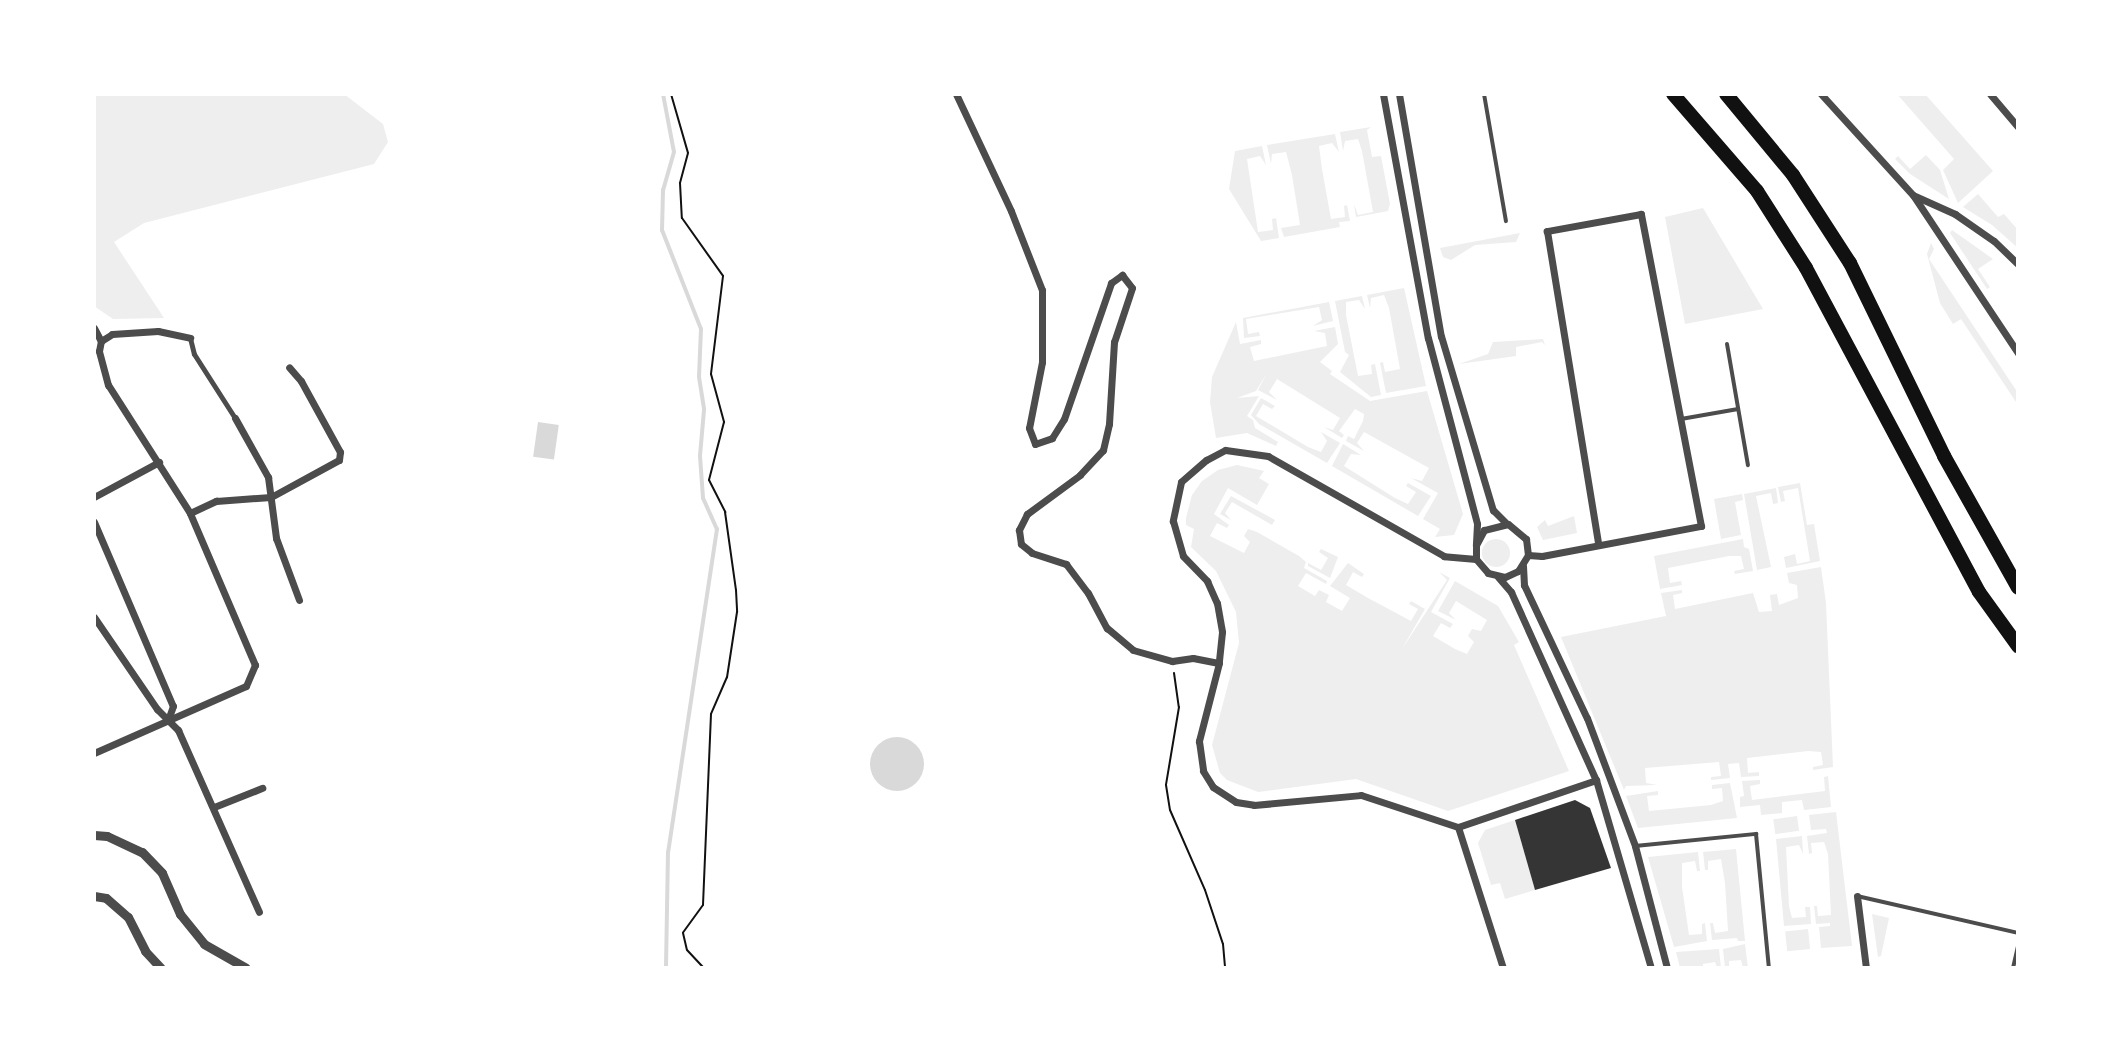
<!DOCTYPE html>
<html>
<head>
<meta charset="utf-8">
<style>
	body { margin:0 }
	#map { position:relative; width:2112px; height:1062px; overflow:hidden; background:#fff; font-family:Bitter,serif }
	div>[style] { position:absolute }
	.green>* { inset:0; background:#eee; transform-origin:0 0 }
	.round { border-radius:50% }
	.water>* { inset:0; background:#d9d9d9; transform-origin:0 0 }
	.stream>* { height:4px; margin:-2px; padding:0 2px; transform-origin:2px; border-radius:2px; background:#d9d9d9 }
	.building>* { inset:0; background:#353535 }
	.path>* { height:2px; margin:-1px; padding:0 1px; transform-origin:1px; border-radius:1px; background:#111 }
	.service>* { height:4px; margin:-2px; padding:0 2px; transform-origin:2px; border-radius:2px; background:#4c4c4c }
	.pedestrian>* { height:5px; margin:-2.5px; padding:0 2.5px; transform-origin:2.5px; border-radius:2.5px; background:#4c4c4c }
	.minor>* { height:7px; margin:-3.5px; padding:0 3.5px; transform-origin:3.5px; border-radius:3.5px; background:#4c4c4c }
	.tertiary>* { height:9px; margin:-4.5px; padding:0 4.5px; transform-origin:4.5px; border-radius:4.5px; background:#4c4c4c }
	.motorway>* { height:14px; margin:-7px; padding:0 7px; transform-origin:7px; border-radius:7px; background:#111 }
	span { translate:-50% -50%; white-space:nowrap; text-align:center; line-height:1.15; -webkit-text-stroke:8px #fff; paint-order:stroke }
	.frame { position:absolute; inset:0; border:96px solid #fff; pointer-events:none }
</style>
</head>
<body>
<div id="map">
	<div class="green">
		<div style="clip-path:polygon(94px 94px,344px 94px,383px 124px,388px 142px,374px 164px,144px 223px,114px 242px,164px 318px,113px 319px,94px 306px)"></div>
		<div style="clip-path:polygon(1897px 94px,1925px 94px,1993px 171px,1958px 203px,1943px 170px,1954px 159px)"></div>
		<div style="clip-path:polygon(1371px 127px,1367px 130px,1372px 157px,1381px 156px,1390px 204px,1388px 211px,1356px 217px,1354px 204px,1358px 215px,1373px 212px,1362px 151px,1358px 139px,1345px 141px,1343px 151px,1340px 132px)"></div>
		<div style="clip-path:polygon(1335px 134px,1339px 152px,1332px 143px,1319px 146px,1322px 169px,1331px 219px,1345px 217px,1344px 206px,1347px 205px,1350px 221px,1339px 222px,1340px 227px,1284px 237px,1281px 228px,1300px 225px,1292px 175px,1286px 152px,1272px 154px,1271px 164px,1267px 145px)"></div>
		<div style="clip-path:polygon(1262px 146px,1266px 165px,1260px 156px,1247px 159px,1258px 232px,1273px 230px,1272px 219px,1276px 218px,1279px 238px,1261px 241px,1229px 189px,1235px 151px)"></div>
		<div style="clip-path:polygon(1926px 155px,1940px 170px,1949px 199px,1910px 174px,1895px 159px,1898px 156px,1910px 169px)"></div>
		<div style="clip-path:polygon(1978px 194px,1998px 217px,2004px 214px,2018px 230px,2018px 248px,1992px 225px,1963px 207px)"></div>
		<div style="clip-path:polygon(1703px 208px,1763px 309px,1685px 324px,1665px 217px)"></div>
		<div style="clip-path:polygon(1952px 230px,1993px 259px,1978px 269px,1990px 287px,1987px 289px,1950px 233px)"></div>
		<div style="clip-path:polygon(1520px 233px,1516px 242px,1475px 245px,1451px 260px,1443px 257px,1440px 248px)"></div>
		<div style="clip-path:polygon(1931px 243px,1934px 249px,1929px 259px,2018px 393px,2018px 405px,1961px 319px,1953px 324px,1940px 303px,1927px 254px)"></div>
		<div style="clip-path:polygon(1404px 288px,1426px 386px,1386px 393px,1380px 363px,1383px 362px,1385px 372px,1400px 369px,1389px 308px,1384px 295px,1371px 298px,1370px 308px,1367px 295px)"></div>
		<div style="clip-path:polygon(1362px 296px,1365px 309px,1359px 300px,1346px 302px,1346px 315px,1358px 376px,1372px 374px,1371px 365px,1375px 364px,1381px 395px,1371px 397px,1340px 372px,1349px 355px,1345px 352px,1335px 301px)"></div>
		<div style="clip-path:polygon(1329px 302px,1333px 321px,1313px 326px,1322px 320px,1319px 307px,1246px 319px,1248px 334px,1259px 332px,1260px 336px,1244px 338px,1243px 318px)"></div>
		<div style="clip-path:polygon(1236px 322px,1240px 344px,1261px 340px,1261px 344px,1250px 347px,1254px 361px,1327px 346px,1325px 333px,1314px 331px,1335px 327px,1338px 344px,1320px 362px,1332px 371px,1330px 374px,1370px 401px,1427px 391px,1463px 514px,1454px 535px,1435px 537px,1440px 529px,1423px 519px,1438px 493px,1411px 478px,1422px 481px,1429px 468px,1364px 432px,1357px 443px,1364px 451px,1346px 441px,1348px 436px,1354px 439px,1363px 421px,1364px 414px,1355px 409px,1339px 431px,1344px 435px,1342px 438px,1324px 427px,1333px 430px,1340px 418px,1277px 379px,1269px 392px,1277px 400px,1258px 390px,1267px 373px,1256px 391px,1237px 398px,1259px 396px,1247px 416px,1253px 420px,1255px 428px,1278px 442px,1276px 446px,1247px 433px,1216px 438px,1210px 402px,1212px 377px)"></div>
		<div style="clip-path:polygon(1543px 339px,1545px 345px,1542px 342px,1516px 347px,1516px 356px,1459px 364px,1488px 354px,1493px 342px)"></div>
		<div style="clip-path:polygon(1261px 398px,1275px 406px,1272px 409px,1263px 404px,1256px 416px,1308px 447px,1321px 452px,1327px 441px,1321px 432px,1340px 443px,1327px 463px,1259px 424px,1251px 415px)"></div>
		<div style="clip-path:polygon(1343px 444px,1361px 455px,1351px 454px,1344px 466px,1395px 498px,1408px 504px,1416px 492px,1406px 486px,1408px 483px,1431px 496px,1418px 516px,1332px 466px)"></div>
		<div style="clip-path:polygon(1237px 465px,1264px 471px,1259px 478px,1269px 484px,1257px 505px,1228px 488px,1214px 514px,1229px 525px,1227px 528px,1217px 523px,1210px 536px,1244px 553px,1250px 542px,1244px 536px,1248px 529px,1257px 532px,1299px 556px,1306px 562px,1304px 568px,1327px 581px,1326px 584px,1306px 573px,1298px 586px,1315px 596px,1319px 590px,1329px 595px,1326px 602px,1342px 611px,1350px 598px,1330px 586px,1348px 563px,1364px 574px,1362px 577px,1353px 572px,1346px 585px,1368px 598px,1411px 621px,1418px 609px,1409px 604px,1411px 601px,1425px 609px,1402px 649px,1447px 580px,1439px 572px,1450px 578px,1431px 612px,1453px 624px,1450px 628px,1441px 623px,1433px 636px,1455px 649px,1467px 654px,1474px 642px,1468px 636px,1472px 629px,1481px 631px,1487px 620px,1456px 601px,1449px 613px,1456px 620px,1438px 611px,1455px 581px,1498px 606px,1519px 642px,1514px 645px,1569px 771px,1448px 811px,1356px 779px,1258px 792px,1227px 780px,1220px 773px,1212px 745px,1239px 643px,1236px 612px,1216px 571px,1191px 547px,1194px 529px,1186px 525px,1186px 518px,1192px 495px,1202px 481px,1218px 470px)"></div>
		<div style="clip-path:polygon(1800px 483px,1807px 525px,1814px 524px,1820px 561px,1786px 568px,1784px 557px,1795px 554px,1797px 564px,1810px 561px,1798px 488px,1783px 491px,1785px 501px,1781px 502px,1778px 487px)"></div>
		<div style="clip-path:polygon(1776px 488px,1778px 503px,1773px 504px,1771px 493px,1756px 496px,1771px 567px,1757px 570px,1744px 494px)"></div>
		<div style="clip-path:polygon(1742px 494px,1743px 500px,1735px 502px,1741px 535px,1721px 539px,1714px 499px)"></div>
		<div style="clip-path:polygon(1231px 496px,1275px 520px,1272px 525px,1232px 502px,1225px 513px,1231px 520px,1220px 514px)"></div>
		<div style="clip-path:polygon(1574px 516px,1577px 533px,1543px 540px,1537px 527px,1545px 520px,1548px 526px)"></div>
		<div class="round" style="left:1482px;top:539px;width:28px;height:28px"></div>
		<div style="clip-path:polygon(1743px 539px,1744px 547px,1749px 549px,1753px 571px,1735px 574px,1734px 571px,1744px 569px,1741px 556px,1729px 556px,1668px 568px,1670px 583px,1681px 581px,1682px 585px,1660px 589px,1654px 556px)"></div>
		<div style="clip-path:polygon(1321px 549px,1338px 557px,1330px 578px,1308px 566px,1308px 563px,1321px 570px,1328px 558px,1319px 552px)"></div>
		<div style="clip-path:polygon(1821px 567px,1826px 603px,1833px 767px,1813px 770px,1813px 767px,1823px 765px,1821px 752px,1808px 751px,1747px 758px,1748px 773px,1759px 772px,1759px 776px,1741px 777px,1739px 763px,1728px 764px,1730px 778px,1711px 780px,1711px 777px,1721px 776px,1719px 762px,1645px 768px,1646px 783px,1657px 785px,1626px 786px,1624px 790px,1561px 637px,1666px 616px,1661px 593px,1682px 590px,1682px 593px,1673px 595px,1675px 609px,1753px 593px,1759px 612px,1772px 611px,1770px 595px,1777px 594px,1779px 605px,1798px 598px,1797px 585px,1789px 583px,1787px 573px)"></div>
		<div style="clip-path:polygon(1828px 776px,1831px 807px,1804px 810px,1802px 800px,1782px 802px,1782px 813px,1761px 815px,1760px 805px,1740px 807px,1740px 797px,1744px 796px,1742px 781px,1760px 780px,1760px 784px,1750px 786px,1752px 800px,1825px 791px,1824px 777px)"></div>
		<div style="clip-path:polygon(1730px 783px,1737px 818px,1638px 828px,1626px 796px,1658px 791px,1658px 795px,1647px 796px,1649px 811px,1711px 805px,1723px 801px,1722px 788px,1712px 789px,1712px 785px)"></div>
		<div style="clip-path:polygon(1836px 812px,1852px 946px,1821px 948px,1819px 927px,1830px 926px,1830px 923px,1816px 924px,1814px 906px,1817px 906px,1818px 916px,1831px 915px,1828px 854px,1824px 842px,1811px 843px,1812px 853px,1809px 854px,1807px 836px,1827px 833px,1826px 829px,1811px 830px,1809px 815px)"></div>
		<div style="left:1797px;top:816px;width:15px;height:24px;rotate:82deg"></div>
		<div style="clip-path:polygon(1515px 820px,1535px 890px,1505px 899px,1500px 883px,1491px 885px,1478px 843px,1485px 830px)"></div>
		<div style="clip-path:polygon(1802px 836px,1803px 854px,1799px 845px,1786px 847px,1789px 906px,1792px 918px,1806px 917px,1805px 907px,1810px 907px,1811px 924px,1784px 926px,1776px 839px)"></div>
		<div style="clip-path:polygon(1736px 849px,1745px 941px,1738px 941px,1737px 938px,1712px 940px,1710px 923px,1713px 923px,1715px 933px,1728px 931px,1725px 883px,1721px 859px,1708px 861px,1708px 870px,1705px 870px,1703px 852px)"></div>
		<div style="clip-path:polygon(1698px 852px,1700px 871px,1697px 871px,1695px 861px,1682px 863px,1682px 887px,1689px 935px,1702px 934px,1702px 924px,1705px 923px,1707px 941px,1674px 947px,1648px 857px)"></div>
		<div style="clip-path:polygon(1872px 914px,1889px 918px,1881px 956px,1878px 957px)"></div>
		<div style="left:1808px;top:929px;width:20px;height:23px;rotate:84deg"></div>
		<div style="clip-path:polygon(1745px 944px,1748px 968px,1743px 968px,1741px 960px,1729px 961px,1729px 968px,1725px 968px,1723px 949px)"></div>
		<div style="clip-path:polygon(1719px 949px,1721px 968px,1717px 968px,1715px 962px,1703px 964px,1703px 968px,1680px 968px,1676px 952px)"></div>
	</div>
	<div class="water">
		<div style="left:538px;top:422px;width:21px;height:35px;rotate:8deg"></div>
		<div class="round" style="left:870px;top:737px;width:54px;height:54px"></div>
	</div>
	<div class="stream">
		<div style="left:663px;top:94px;width:59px;rotate:79.3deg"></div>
		<div style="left:674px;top:152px;width:40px;rotate:106deg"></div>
		<div style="left:663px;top:190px;width:40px;rotate:91.4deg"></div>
		<div style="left:662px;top:230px;width:106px;rotate:68.5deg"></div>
		<div style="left:701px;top:329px;width:48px;rotate:92.4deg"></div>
		<div style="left:699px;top:377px;width:33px;rotate:81deg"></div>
		<div style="left:704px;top:410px;width:46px;rotate:95deg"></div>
		<div style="left:700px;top:456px;width:42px;rotate:85.9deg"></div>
		<div style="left:703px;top:498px;width:34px;rotate:66deg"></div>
		<div style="left:717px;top:529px;width:327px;rotate:98.6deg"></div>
		<div style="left:668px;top:852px;width:116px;rotate:91deg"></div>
	</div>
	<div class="building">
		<div style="clip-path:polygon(1575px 800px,1590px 808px,1611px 868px,1535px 890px,1515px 820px)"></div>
	</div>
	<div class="path">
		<div style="left:671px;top:94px;width:61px;rotate:73.9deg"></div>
		<div style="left:688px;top:153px;width:31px;rotate:105deg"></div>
		<div style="left:680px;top:183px;width:35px;rotate:87deg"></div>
		<div style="left:682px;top:218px;width:71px;rotate:54.7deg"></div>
		<div style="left:723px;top:276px;width:99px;rotate:97deg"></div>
		<div style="left:711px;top:374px;width:50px;rotate:74.8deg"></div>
		<div style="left:724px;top:422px;width:60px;rotate:104.5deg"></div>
		<div style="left:709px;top:480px;width:36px;rotate:63deg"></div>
		<div style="left:725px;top:512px;width:79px;rotate:82deg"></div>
		<div style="left:736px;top:590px;width:22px;rotate:87deg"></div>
		<div style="left:737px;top:612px;width:66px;rotate:98.7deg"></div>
		<div style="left:727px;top:677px;width:40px;rotate:113.4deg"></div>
		<div style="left:711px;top:714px;width:191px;rotate:92.4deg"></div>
		<div style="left:703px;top:905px;width:34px;rotate:126deg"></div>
		<div style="left:683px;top:933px;width:17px;rotate:77deg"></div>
		<div style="left:687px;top:950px;width:25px;rotate:47deg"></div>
		<div style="left:1174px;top:673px;width:34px;rotate:82deg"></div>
		<div style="left:1179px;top:707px;width:79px;rotate:99.5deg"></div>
		<div style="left:1166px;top:785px;width:25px;rotate:81deg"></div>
		<div style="left:1170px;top:810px;width:87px;rotate:66.4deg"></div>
		<div style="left:1205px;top:890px;width:57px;rotate:71.6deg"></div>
		<div style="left:1223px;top:944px;width:24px;rotate:85deg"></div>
	</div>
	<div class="service">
		<div style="left:1484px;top:94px;width:129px;rotate:80.2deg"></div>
		<div style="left:1727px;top:344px;width:123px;rotate:80.2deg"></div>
		<div style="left:1681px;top:419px;width:58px;rotate:-10deg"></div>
		<div style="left:1635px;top:846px;width:122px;rotate:-5.7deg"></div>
		<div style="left:1756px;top:834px;width:135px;rotate:84.5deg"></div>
		<div style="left:1857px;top:896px;width:165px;rotate:12.9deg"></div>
		<div style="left:2013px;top:968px;width:22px;rotate:-77deg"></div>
	</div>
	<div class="pedestrian">
		<div style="left:190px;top:338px;width:16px;rotate:76deg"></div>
		<div style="left:194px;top:354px;width:76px;rotate:57.4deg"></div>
	</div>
	<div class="minor">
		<div style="left:956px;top:94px;width:129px;rotate:64.8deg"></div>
		<div style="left:1011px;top:211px;width:85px;rotate:68.6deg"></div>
		<div style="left:1042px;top:290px;width:72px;rotate:90deg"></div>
		<div style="left:1042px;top:362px;width:67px;rotate:101.1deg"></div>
		<div style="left:1029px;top:428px;width:17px;rotate:69deg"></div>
		<div style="left:1035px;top:444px;width:18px;rotate:-19deg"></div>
		<div style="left:1052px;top:438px;width:22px;rotate:-58deg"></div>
		<div style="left:1064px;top:419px;width:144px;rotate:-70.9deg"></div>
		<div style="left:1111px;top:283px;width:14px;rotate:-36deg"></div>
		<div style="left:1122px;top:275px;width:16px;rotate:52deg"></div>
		<div style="left:1132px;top:288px;width:57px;rotate:108.4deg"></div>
		<div style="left:1114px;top:342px;width:82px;rotate:93.5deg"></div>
		<div style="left:1109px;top:424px;width:27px;rotate:103deg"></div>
		<div style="left:1103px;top:450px;width:34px;rotate:133deg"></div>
		<div style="left:1080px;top:475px;width:66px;rotate:143.7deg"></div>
		<div style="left:1027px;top:514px;width:18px;rotate:117deg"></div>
		<div style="left:1019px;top:530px;width:14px;rotate:82deg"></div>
		<div style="left:1021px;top:544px;width:14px;rotate:39deg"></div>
		<div style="left:1032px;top:553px;width:36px;rotate:18deg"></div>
		<div style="left:1066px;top:564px;width:36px;rotate:53deg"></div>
		<div style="left:1088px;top:593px;width:40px;rotate:62deg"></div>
		<div style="left:1107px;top:628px;width:34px;rotate:40deg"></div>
		<div style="left:1133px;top:650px;width:41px;rotate:15.8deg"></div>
		<div style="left:1172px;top:661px;width:21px;rotate:-8deg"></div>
		<div style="left:1193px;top:658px;width:26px;rotate:11deg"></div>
		<div style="left:1383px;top:94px;width:248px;rotate:79.6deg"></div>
		<div style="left:1428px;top:338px;width:192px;rotate:75.2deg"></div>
		<div style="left:1477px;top:524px;width:21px;rotate:93deg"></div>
		<div style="left:1476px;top:545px;width:14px;rotate:90deg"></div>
		<div style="left:1476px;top:559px;width:18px;rotate:49deg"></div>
		<div style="left:1488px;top:573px;width:17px;rotate:13deg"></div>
		<div style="left:1505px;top:577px;width:14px;rotate:-25deg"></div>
		<div style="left:1518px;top:571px;width:19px;rotate:-58deg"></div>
		<div style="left:1528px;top:555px;width:16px;rotate:-97deg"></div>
		<div style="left:1526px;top:539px;width:23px;rotate:-140deg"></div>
		<div style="left:1508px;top:524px;width:25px;rotate:166deg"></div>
		<div style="left:1484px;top:530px;width:17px;rotate:118deg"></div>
		<div style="left:1399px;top:94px;width:246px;rotate:80.2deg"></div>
		<div style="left:1441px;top:336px;width:182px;rotate:73.4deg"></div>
		<div style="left:1493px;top:510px;width:18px;rotate:45deg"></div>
		<div style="left:1821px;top:94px;width:137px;rotate:47.7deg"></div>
		<div style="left:1913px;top:195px;width:190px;rotate:56.4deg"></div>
		<div style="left:1990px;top:94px;width:43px;rotate:49.7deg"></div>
		<div style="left:1915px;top:196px;width:44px;rotate:24.2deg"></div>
		<div style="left:1955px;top:214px;width:47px;rotate:34.7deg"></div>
		<div style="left:1994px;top:241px;width:33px;rotate:44deg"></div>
		<div style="left:94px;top:328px;width:15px;rotate:62deg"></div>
		<div style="left:101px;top:341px;width:13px;rotate:-32deg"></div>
		<div style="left:112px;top:334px;width:46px;rotate:-3.7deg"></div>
		<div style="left:158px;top:331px;width:33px;rotate:12deg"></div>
		<div style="left:235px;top:418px;width:68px;rotate:60.8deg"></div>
		<div style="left:268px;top:477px;width:62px;rotate:82.5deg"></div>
		<div style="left:276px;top:538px;width:66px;rotate:69.6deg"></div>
		<div style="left:94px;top:497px;width:74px;rotate:-28.3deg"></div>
		<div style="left:190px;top:513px;width:29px;rotate:-25deg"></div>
		<div style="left:216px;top:501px;width:55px;rotate:-4.2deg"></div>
		<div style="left:271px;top:497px;width:77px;rotate:-28.6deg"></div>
		<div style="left:339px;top:460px;width:8px;rotate:-83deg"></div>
		<div style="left:340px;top:452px;width:81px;rotate:-118.8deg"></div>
		<div style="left:301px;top:381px;width:18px;rotate:-131deg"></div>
		<div style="left:94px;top:522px;width:200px;rotate:66.8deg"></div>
		<div style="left:173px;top:706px;width:15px;rotate:110deg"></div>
		<div style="left:1528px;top:555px;width:14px;rotate:4deg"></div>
		<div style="left:1542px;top:556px;width:162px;rotate:-10.7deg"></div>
		<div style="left:1701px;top:526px;width:318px;rotate:-100.9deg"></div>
		<div style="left:1641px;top:214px;width:96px;rotate:169.7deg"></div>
		<div style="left:1547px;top:231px;width:317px;rotate:80.7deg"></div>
		<div style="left:1476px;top:559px;width:32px;rotate:-175deg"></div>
		<div style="left:1444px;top:556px;width:202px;rotate:-150.4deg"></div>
		<div style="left:1268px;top:456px;width:43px;rotate:-172.1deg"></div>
		<div style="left:1225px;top:450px;width:21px;rotate:152deg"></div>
		<div style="left:1206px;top:460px;width:33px;rotate:139deg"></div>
		<div style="left:1181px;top:482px;width:40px;rotate:102deg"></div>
		<div style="left:1173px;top:521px;width:36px;rotate:74deg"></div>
		<div style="left:1183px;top:556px;width:35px;rotate:46deg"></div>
		<div style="left:1207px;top:581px;width:24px;rotate:66deg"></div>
		<div style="left:1217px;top:603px;width:29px;rotate:80deg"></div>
		<div style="left:1222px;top:632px;width:31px;rotate:96deg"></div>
		<div style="left:1219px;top:663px;width:81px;rotate:104.4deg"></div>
		<div style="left:1199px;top:741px;width:30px;rotate:82deg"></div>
		<div style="left:1203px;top:771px;width:19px;rotate:58deg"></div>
		<div style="left:1213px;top:787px;width:27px;rotate:33deg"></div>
		<div style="left:1236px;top:802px;width:18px;rotate:9deg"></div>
		<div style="left:1254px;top:805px;width:107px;rotate:-5.3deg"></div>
		<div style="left:1361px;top:795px;width:102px;rotate:18.3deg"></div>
		<div style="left:1458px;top:827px;width:146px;rotate:-18.8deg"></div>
		<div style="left:1523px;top:566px;width:19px;rotate:87deg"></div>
		<div style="left:1524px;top:585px;width:147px;rotate:64.7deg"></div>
		<div style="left:1587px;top:718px;width:137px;rotate:69.4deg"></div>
		<div style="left:1635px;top:846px;width:126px;rotate:75.3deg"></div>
		<div style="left:1498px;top:577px;width:20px;rotate:49deg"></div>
		<div style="left:1511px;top:592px;width:206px;rotate:65.7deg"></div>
		<div style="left:1596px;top:780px;width:196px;rotate:73.7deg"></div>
		<div style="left:94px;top:617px;width:112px;rotate:55.6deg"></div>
		<div style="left:157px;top:709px;width:30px;rotate:45deg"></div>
		<div style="left:178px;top:730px;width:199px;rotate:66deg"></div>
		<div style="left:94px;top:753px;width:166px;rotate:-23.8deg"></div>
		<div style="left:246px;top:686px;width:23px;rotate:-67deg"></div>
		<div style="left:255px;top:665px;width:165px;rotate:-113.2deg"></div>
		<div style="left:190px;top:513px;width:152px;rotate:-122.6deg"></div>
		<div style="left:108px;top:385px;width:35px;rotate:-105deg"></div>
		<div style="left:99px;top:351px;width:10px;rotate:-79deg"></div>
		<div style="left:214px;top:807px;width:52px;rotate:-21.6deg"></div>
		<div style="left:1458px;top:827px;width:148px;rotate:72.3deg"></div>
		<div style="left:1857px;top:896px;width:73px;rotate:82.9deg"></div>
	</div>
	<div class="tertiary">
		<div style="left:94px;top:835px;width:13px;rotate:4deg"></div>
		<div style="left:107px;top:836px;width:38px;rotate:25deg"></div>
		<div style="left:142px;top:852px;width:29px;rotate:46deg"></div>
		<div style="left:162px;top:873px;width:45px;rotate:66.3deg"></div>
		<div style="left:180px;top:914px;width:38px;rotate:51deg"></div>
		<div style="left:204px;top:944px;width:48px;rotate:29.7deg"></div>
		<div style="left:94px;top:896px;width:12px;rotate:9deg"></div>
		<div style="left:106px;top:898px;width:29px;rotate:41deg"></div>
		<div style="left:128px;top:917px;width:38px;rotate:63deg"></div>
		<div style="left:145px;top:951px;width:23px;rotate:47deg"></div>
	</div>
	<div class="motorway">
		<div style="left:1673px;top:94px;width:128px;rotate:49.1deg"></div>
		<div style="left:1757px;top:191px;width:91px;rotate:57.5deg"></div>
		<div style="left:1806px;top:268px;width:367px;rotate:61.9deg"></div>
		<div style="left:1979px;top:592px;width:67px;rotate:54.2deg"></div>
		<div style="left:1726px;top:94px;width:105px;rotate:50.4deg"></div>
		<div style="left:1793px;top:175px;width:105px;rotate:57.1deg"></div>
		<div style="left:1850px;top:263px;width:215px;rotate:64deg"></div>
		<div style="left:1944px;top:456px;width:151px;rotate:60.7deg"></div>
	</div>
	<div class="frame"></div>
</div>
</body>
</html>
